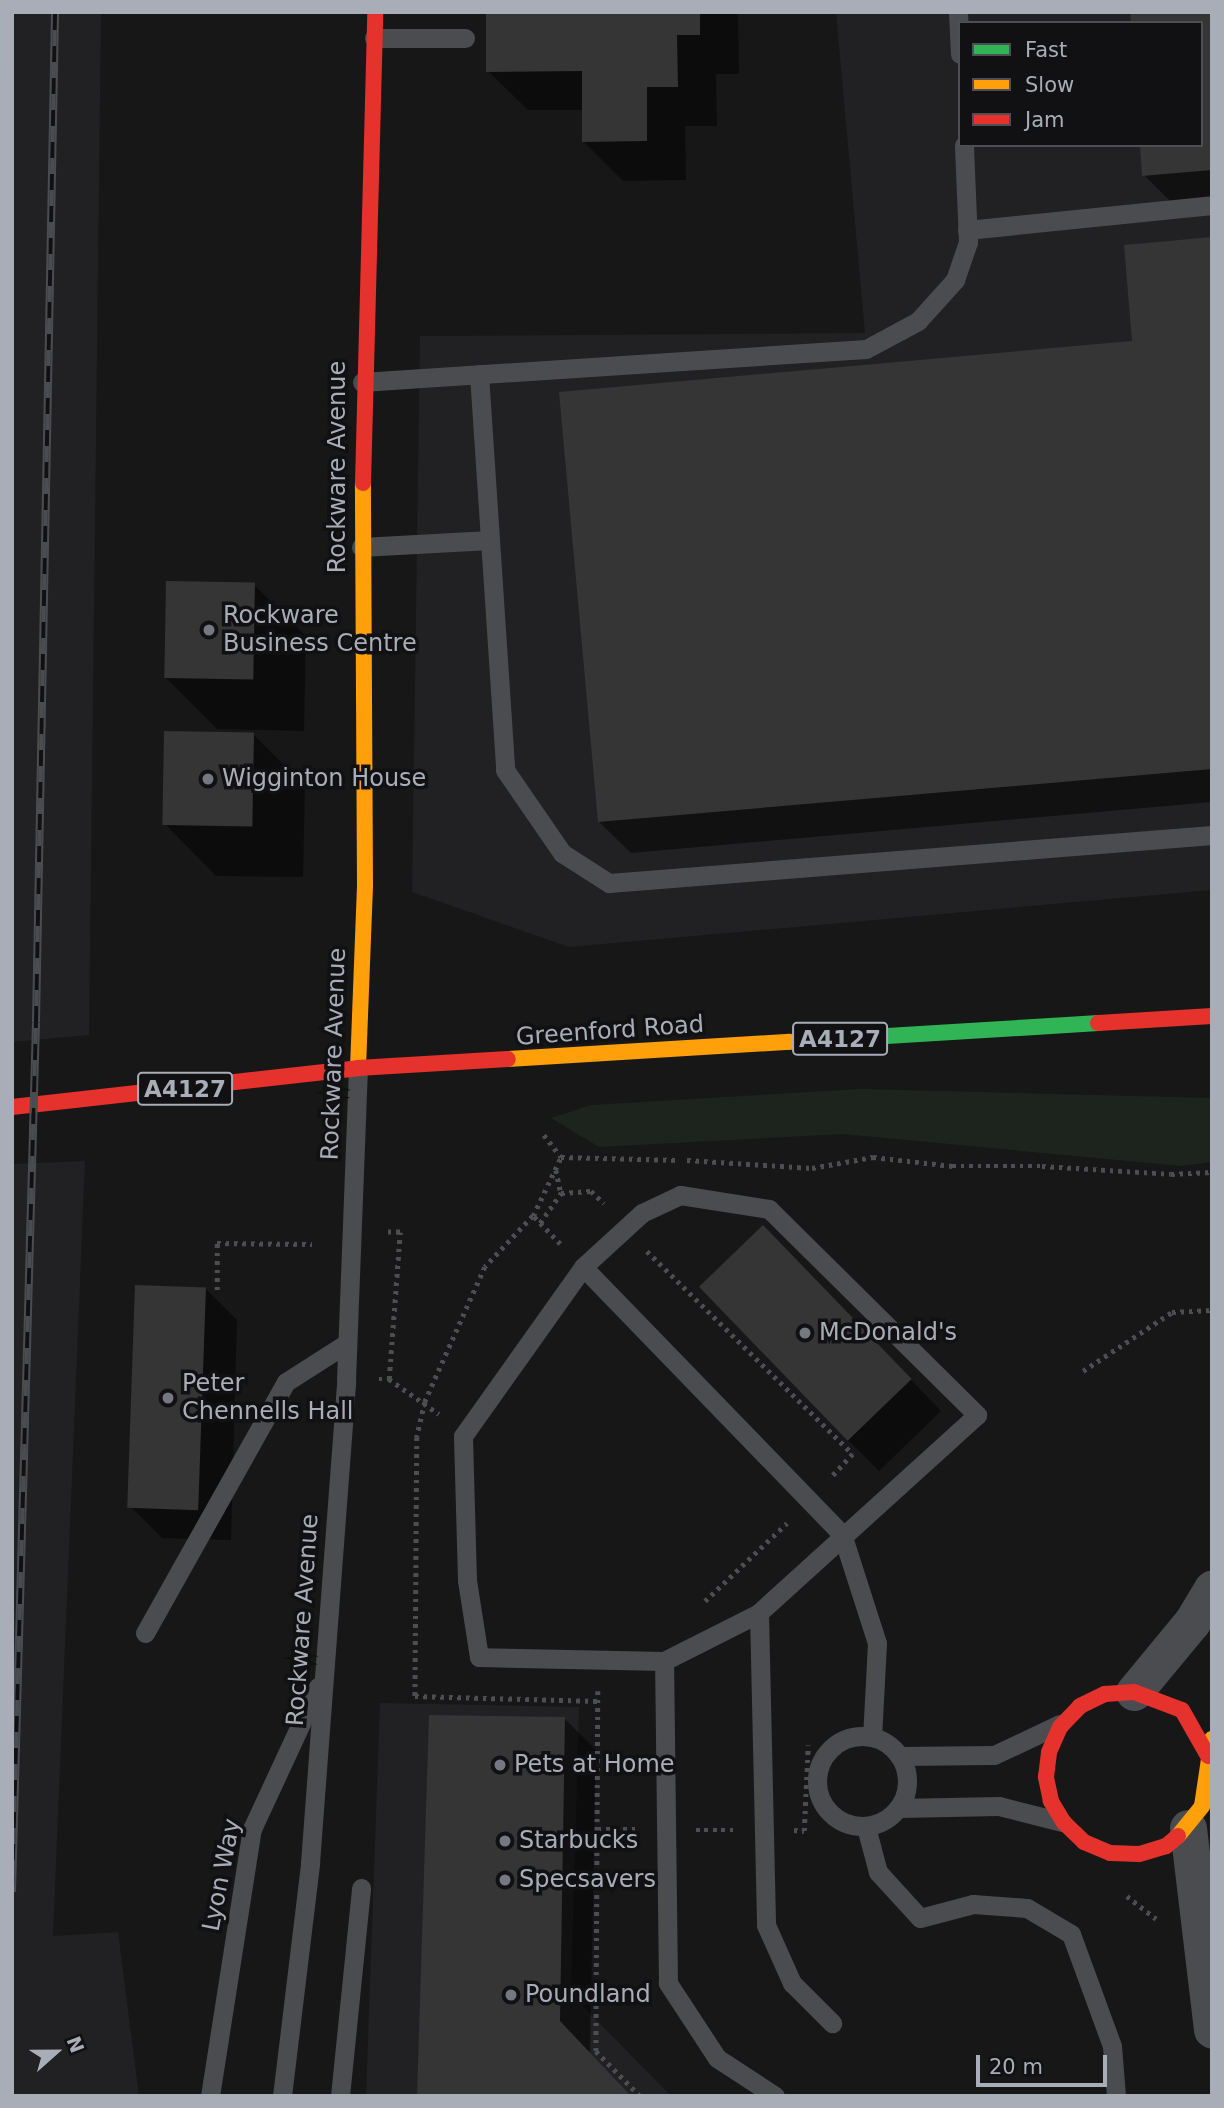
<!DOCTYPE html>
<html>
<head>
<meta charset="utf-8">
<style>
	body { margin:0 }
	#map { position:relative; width:1224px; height:2108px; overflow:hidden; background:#171717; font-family:"DejaVu Sans",sans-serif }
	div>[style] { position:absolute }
	.built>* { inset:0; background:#212123 }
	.green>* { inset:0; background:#1d241e }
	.shadow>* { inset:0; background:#0007 }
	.building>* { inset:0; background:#353536; transform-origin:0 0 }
	.path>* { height:4.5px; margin-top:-2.25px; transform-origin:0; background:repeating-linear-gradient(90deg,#4d4e52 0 3.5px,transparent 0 8.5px) }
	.lane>* { height:19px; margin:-9.5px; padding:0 9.5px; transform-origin:9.5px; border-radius:9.5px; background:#4b4c50 }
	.lane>.ring { margin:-9.5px; padding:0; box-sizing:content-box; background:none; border:19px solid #4b4c50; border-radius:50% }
	.street>* { height:37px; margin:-18.5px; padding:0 18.5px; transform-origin:18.5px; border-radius:18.5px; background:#4b4c50 }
	.fast>* { height:16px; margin:-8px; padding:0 8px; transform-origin:8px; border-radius:8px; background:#30b455 }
	.slow>* { height:16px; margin:-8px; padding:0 8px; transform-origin:8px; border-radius:8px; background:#ff9f0a }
	.jam>* { height:16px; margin:-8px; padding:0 8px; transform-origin:8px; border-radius:8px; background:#e5322d }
	.rail>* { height:8px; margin-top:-4px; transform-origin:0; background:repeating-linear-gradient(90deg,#111113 0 16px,#4b4c4f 0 32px); box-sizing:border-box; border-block:2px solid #4b4c4f }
	.dots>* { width:19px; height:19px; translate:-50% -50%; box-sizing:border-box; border:4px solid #111113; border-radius:50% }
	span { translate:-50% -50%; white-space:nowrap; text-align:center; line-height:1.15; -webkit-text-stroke:7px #111113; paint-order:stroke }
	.shield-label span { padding:2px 5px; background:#111113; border:2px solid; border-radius:5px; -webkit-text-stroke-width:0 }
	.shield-label { font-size:23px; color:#a8adb8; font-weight:700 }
	.street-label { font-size:24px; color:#a8adb8 }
	.poi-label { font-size:24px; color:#a8adb8 }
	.left { translate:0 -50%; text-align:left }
	.frame { position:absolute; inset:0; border:14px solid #a8adb8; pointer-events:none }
	.legend { position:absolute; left:958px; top:21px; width:245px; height:126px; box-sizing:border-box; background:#111113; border:2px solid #4d4f55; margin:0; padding:9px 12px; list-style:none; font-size:21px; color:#a8adb8 }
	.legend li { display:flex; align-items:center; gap:14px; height:35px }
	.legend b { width:35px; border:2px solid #4d4f55 }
	.north { position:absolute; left:21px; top:2017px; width:70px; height:70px; -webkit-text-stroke:5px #111113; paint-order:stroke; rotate:69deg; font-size:19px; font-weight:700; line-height:28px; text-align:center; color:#a8adb8 }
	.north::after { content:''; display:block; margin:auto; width:24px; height:32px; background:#a8adb8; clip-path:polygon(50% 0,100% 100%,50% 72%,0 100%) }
	.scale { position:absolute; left:976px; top:2055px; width:131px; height:32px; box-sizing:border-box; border:4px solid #a8adb8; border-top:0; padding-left:9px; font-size:21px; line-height:24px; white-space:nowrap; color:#a8adb8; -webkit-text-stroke:5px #111113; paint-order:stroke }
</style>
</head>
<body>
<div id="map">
	<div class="built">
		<div style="clip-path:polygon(12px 12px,101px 12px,89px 1035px,12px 1042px)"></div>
		<div style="clip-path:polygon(evenodd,836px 12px,1212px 12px,1212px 890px,569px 947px,412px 892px,420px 336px,865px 333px,836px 12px,960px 23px,1201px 23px,1201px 145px,960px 145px,960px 23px)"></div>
		<div style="clip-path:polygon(85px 1161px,53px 1936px,118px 1932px,139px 2096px,12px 2096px,12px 1164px)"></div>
		<div style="clip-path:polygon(380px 1703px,579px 1707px,571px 1994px,671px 2096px,366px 2096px)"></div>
	</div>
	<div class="green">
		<div style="clip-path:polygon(12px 12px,15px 12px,12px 325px)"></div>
		<div style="clip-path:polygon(861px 1089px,1212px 1098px,1212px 1162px,1181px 1166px,843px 1134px,599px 1147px,551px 1118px,591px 1105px)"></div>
	</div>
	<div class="shadow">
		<div style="clip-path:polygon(487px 12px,738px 12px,739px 74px,716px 74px,717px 126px,685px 126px,686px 180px,623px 181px,584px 142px,584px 110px,528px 110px,488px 71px)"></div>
		<div style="clip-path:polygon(1212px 12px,1212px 203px,1175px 206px,1144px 175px,1201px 145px,1201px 23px)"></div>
		<div style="clip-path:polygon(1212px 239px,1212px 802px,631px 853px,599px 822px,1134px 343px)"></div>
		<div style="clip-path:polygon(254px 585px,306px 636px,304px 731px,217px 729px,165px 677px)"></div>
		<div style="clip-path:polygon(253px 734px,305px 786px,303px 877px,216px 876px,165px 824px)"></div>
		<div style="clip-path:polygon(794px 1258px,941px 1411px,879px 1471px,848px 1440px)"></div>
		<div style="clip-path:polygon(206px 1289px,237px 1320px,231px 1540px,162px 1538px,131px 1507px)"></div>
		<div style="clip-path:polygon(565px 1719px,596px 1750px,590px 2054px,419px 2096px)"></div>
	</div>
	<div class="building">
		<div style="clip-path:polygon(486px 12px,700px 12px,700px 35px,677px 35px,678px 87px,647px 87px,647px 141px,582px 142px,582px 71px,486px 72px)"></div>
		<div style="clip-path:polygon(1130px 12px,1212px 12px,1212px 170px,1142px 176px,1140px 145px,1201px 145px,1201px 23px,1131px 23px)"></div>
		<div style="clip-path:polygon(1212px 237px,1212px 769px,598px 822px,559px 392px,1132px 341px,1124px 245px)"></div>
		<div style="left:166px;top:581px;width:89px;height:97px;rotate:1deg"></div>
		<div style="left:164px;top:731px;width:90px;height:94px;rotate:1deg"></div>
		<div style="left:763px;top:1225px;width:214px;height:89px;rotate:46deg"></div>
		<div style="left:135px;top:1285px;width:71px;height:223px;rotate:2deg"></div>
		<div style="clip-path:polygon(429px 1715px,565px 1717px,560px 2021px,631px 2096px,417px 2096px)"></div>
	</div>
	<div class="path">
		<div style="left:544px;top:1135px;width:28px;rotate:52deg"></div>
		<div style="left:561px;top:1157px;width:117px;rotate:1.5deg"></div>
		<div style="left:687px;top:1160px;width:125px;rotate:3.7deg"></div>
		<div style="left:812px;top:1168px;width:62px;rotate:-10.2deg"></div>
		<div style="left:873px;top:1157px;width:80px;rotate:6.5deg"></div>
		<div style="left:952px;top:1166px;width:90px"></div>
		<div style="left:1042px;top:1166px;width:129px;rotate:3.5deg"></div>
		<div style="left:1171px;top:1174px;width:41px;rotate:-2.8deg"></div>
		<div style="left:556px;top:1170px;width:24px;rotate:78deg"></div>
		<div style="left:533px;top:1216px;width:70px;rotate:133.3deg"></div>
		<div style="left:485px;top:1267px;width:148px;rotate:114deg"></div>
		<div style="left:425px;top:1402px;width:36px;rotate:103deg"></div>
		<div style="left:417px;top:1437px;width:259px;rotate:90.4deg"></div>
		<div style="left:415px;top:1696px;width:183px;rotate:1.6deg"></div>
		<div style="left:540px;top:1223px;width:37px;rotate:-55deg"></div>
		<div style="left:561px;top:1193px;width:30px;rotate:-4deg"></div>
		<div style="left:591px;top:1191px;width:18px;rotate:43deg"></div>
		<div style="left:560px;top:1244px;width:39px;rotate:-134deg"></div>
		<div style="left:533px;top:1216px;width:65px;rotate:-64.6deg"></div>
		<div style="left:647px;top:1251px;width:289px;rotate:44.6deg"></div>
		<div style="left:853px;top:1454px;width:34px;rotate:133deg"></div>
		<div style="left:217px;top:1290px;width:47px;rotate:-90deg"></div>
		<div style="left:217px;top:1243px;width:95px;rotate:0.6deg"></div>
		<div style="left:1083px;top:1371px;width:107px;rotate:-33.5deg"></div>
		<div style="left:1172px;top:1312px;width:40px;rotate:-2.9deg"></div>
		<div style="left:379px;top:1379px;width:10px"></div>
		<div style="left:389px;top:1379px;width:147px;rotate:-85.7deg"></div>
		<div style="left:400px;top:1232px;width:16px;rotate:180deg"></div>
		<div style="left:389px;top:1379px;width:61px;rotate:35deg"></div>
		<div style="left:705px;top:1601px;width:113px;rotate:-43.6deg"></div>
		<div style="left:598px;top:1691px;width:360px;rotate:90.3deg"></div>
		<div style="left:596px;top:2051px;width:63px;rotate:45.6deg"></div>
		<div style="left:598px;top:1829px;width:37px"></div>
		<div style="left:696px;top:1830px;width:37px"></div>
		<div style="left:794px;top:1830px;width:10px;rotate:6deg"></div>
		<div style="left:804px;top:1831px;width:86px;rotate:-87.3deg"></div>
		<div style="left:1127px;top:1896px;width:37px;rotate:38deg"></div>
	</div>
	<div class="lane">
		<div style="left:958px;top:12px;width:42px;rotate:87.3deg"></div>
		<div style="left:374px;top:38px;width:91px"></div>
		<div style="left:967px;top:230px;width:246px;rotate:-5.8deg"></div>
		<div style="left:479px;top:374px;width:397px;rotate:86.2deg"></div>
		<div style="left:505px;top:770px;width:101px;rotate:55.5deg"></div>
		<div style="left:562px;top:853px;width:56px;rotate:32.6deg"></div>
		<div style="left:609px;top:883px;width:605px;rotate:-4.55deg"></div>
		<div style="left:362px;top:382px;width:505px;rotate:-3.75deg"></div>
		<div style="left:866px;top:349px;width:59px;rotate:-28.3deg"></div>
		<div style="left:918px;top:321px;width:55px;rotate:-47.9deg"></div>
		<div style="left:955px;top:280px;width:40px;rotate:-71.1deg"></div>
		<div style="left:968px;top:242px;width:97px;rotate:-92.4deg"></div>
		<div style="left:361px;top:547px;width:129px;rotate:-3.1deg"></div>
		<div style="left:583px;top:1267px;width:372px;rotate:45.9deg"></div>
		<div style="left:842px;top:1534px;width:114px;rotate:72.2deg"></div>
		<div style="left:877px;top:1643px;width:94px;rotate:93deg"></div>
		<div style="left:145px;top:1633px;width:288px;rotate:-60.7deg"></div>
		<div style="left:286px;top:1382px;width:72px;rotate:-32.6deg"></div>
		<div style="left:664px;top:1661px;width:106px;rotate:-26.8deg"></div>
		<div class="ring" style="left:817px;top:1736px;width:71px;height:71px"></div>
		<div style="left:899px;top:1756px;width:95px;rotate:-0.6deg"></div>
		<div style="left:994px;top:1755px;width:73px;rotate:-25.2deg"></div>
		<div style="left:898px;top:1808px;width:101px;rotate:-1.1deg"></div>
		<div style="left:999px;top:1806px;width:65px;rotate:14.3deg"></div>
		<div style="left:866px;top:1827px;width:47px;rotate:75.1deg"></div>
		<div style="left:878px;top:1872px;width:62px;rotate:47.6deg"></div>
		<div style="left:920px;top:1918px;width:55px;rotate:-14.8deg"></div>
		<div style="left:973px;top:1904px;width:54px;rotate:4.2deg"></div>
		<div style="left:1027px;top:1908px;width:51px;rotate:30.6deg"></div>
		<div style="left:1071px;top:1934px;width:119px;rotate:69.9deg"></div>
		<div style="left:1112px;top:2046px;width:50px;rotate:85.4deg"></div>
		<div style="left:210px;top:2096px;width:270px;rotate:-81.1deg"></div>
		<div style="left:252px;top:1829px;width:157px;rotate:-65.1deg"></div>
		<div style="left:282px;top:2096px;width:235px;rotate:-83.1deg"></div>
		<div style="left:310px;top:1863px;width:484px;rotate:-85.7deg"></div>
		<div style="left:346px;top:1380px;width:312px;rotate:-87.8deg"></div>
		<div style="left:340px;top:2096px;width:209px;rotate:-84.2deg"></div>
		<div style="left:775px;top:2096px;width:69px;rotate:-146.8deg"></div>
		<div style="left:717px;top:2058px;width:90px;rotate:-123.2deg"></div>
		<div style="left:668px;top:1983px;width:322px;rotate:-90.7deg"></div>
		<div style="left:664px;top:1661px;width:185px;rotate:-178.8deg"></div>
		<div style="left:479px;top:1657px;width:78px;rotate:-98.9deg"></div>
		<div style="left:467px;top:1580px;width:144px;rotate:-91.6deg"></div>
		<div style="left:463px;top:1436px;width:207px;rotate:-54.6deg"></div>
		<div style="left:583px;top:1267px;width:80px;rotate:-42.5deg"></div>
		<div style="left:642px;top:1213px;width:42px;rotate:-25.3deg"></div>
		<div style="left:680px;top:1195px;width:90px;rotate:8.9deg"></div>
		<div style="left:769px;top:1209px;width:293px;rotate:44.7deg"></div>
		<div style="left:977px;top:1415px;width:294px;rotate:137.8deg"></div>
		<div style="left:759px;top:1613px;width:312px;rotate:88.7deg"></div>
		<div style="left:766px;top:1925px;width:64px;rotate:65.9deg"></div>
		<div style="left:792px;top:1983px;width:57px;rotate:45deg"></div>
	</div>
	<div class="street">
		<div style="left:1134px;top:1692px;width:91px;rotate:-50.4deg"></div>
		<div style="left:1192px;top:1622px;width:39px;rotate:-59deg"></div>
		<div style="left:1188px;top:1828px;width:203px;rotate:83.2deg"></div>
	</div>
	<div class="fast">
		<div style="left:789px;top:1042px;width:310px;rotate:-3.5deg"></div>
	</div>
	<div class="slow">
		<div style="left:508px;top:1059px;width:282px;rotate:-3.5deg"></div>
		<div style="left:358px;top:1068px;width:183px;rotate:-87.8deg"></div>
		<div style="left:365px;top:885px;width:402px;rotate:-90.3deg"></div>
		<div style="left:1178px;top:1836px;width:38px;rotate:-51deg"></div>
		<div style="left:1202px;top:1806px;width:68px;rotate:-81.5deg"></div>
	</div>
	<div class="jam">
		<div style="left:363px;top:483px;width:471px;rotate:-88.5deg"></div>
		<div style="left:1098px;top:1023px;width:114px;rotate:-3.5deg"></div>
		<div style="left:12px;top:1107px;width:348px;rotate:-6.4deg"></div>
		<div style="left:358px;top:1068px;width:150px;rotate:-3.4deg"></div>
		<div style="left:1178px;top:1836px;width:16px;rotate:140deg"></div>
		<div style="left:1166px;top:1846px;width:28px;rotate:163deg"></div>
		<div style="left:1139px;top:1854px;width:29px;rotate:-178deg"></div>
		<div style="left:1110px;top:1853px;width:28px;rotate:-157deg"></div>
		<div style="left:1084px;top:1842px;width:28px;rotate:-136deg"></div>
		<div style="left:1064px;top:1823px;width:26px;rotate:-121deg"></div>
		<div style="left:1051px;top:1801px;width:25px;rotate:-102deg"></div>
		<div style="left:1046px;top:1777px;width:25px;rotate:-83deg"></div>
		<div style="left:1049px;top:1752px;width:27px;rotate:-66deg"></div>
		<div style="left:1060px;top:1727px;width:29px;rotate:-46deg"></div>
		<div style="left:1080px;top:1706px;width:28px;rotate:-26deg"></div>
		<div style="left:1105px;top:1694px;width:29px;rotate:-4deg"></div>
		<div style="left:1134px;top:1692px;width:51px;rotate:20.6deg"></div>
		<div style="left:1182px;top:1710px;width:53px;rotate:60.5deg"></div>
	</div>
	<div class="rail">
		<div style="left:12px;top:1892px;width:870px;rotate:-88.42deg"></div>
		<div style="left:36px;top:1022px;width:1010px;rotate:-88.92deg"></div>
	</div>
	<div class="dots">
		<div style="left:209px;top:630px;background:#757880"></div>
		<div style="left:208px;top:779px;background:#757880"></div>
		<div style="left:805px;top:1333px;background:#757880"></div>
		<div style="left:168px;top:1398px;background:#757880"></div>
		<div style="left:500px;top:1765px;background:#757880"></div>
		<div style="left:505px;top:1841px;background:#757880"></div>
		<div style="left:505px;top:1880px;background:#757880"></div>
		<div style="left:511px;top:1995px;background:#757880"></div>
	</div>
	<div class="shield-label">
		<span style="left:840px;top:1039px">A4127</span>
		<span style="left:185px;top:1089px">A4127</span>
	</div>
	<div class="street-label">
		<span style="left:338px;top:467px;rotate:-90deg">Rockware Avenue</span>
		<span style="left:610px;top:1031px;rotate:-4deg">Greenford Road</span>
		<span style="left:334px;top:1054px;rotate:-88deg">Rockware Avenue</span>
		<span style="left:303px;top:1620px;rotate:-86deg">Rockware Avenue</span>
		<span style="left:222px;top:1875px;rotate:-79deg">Lyon Way</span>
	</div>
	<div class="poi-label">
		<span class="left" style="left:223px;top:630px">Rockware<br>Business Centre</span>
		<span class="left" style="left:222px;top:779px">Wigginton House</span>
		<span class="left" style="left:819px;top:1333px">McDonald's</span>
		<span class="left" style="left:182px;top:1398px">Peter<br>Chennells Hall</span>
		<span class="left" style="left:514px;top:1765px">Pets at Home</span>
		<span class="left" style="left:519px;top:1841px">Starbucks</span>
		<span class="left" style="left:519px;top:1880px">Specsavers</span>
		<span class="left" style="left:525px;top:1995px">Poundland</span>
	</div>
	<div class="frame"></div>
	<ul class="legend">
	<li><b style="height:9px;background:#30b455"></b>Fast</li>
	<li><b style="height:9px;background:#ff9f0a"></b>Slow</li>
	<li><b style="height:9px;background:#e5322d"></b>Jam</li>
	</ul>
	<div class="north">N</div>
	<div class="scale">20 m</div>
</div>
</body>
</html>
